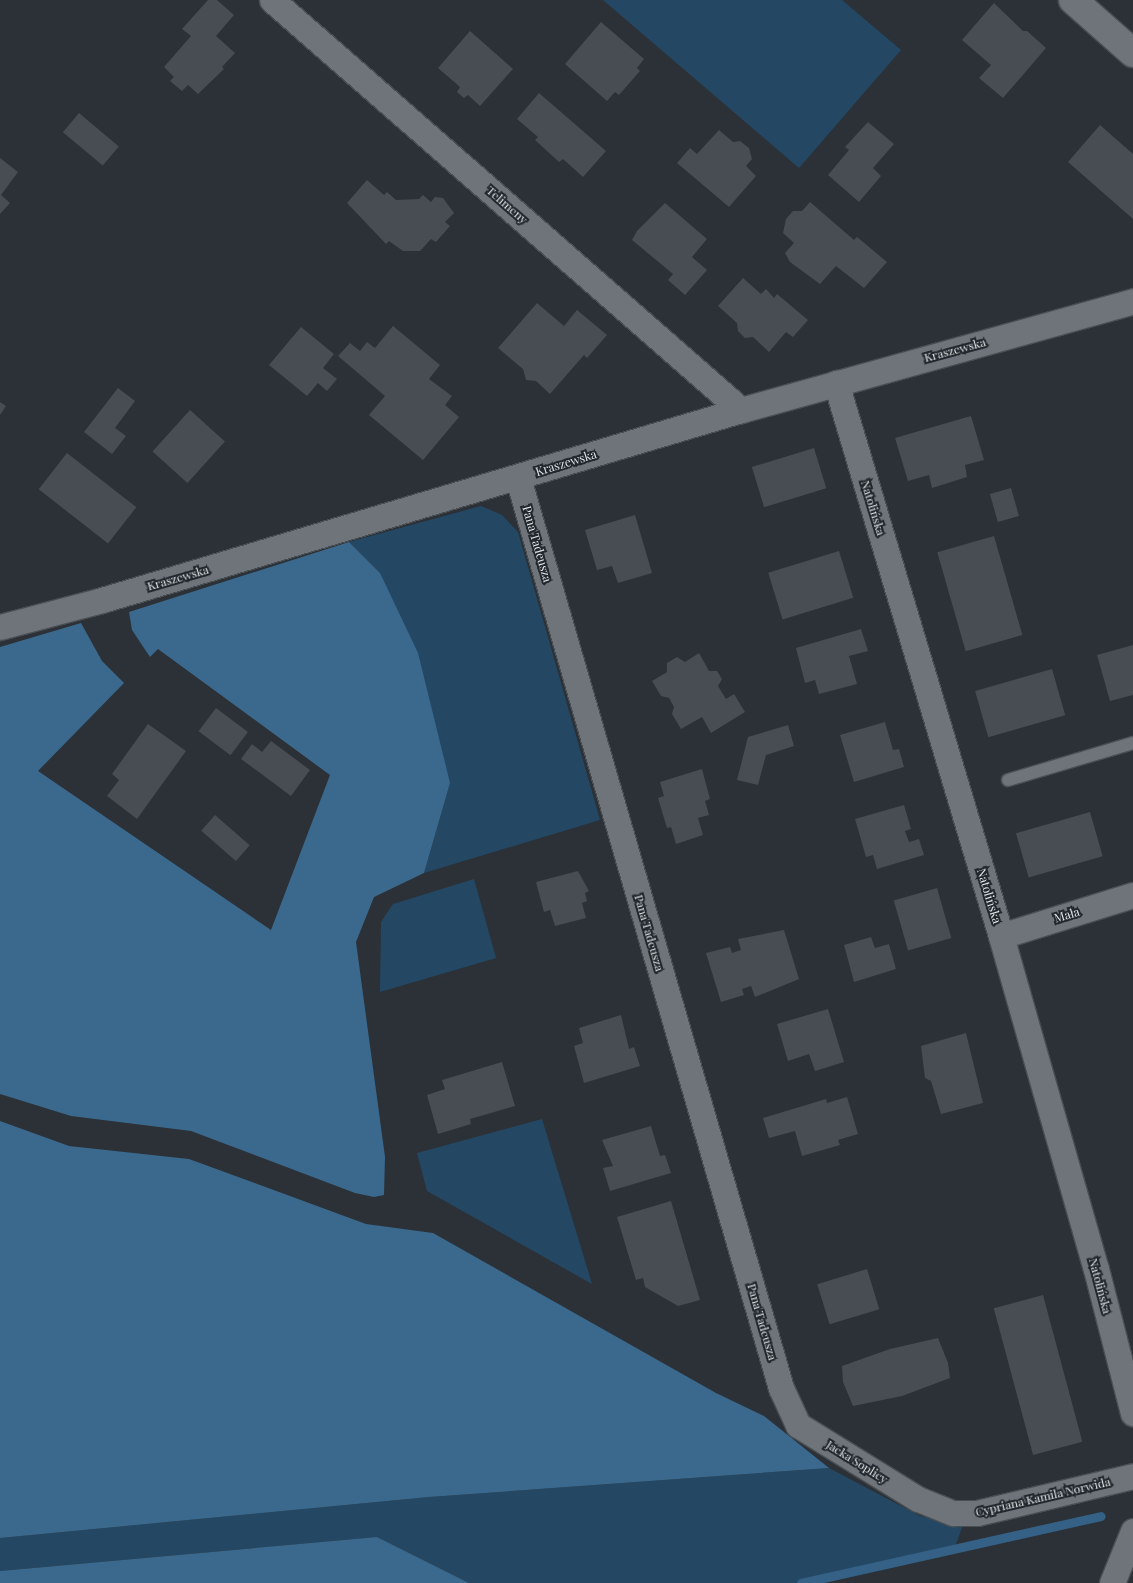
<!DOCTYPE html>
<html>
<head>
<meta charset="utf-8">
<style>
	body { margin:0 }
	#map { position:relative; width:1133px; height:1583px; overflow:hidden; background:#2b3136; font-family:"Playfair Display",serif }
	div>[style] { position:absolute }
	.green>* { inset:0; background:#244864 }
	.forest>* { inset:0; background:#3b698d }
	.stream>* { height:9px; margin:-4.5px; padding:0 4.5px; transform-origin:4.5px; border-radius:4.5px; background:#346185 }
	.building>* { inset:0; background:#474d52; transform-origin:0 0 }
	.roads { filter:drop-shadow(1px 0 #494e52) drop-shadow(-1px 0 #494e52) drop-shadow(0 1px #494e52) drop-shadow(0 -1px #494e52) }
	.service>* { height:12px; margin:-6px; padding:0 6px; transform-origin:6px; border-radius:6px; background:#6e747a }
	.minor>* { height:25px; margin:-12.5px; padding:0 12.5px; transform-origin:12.5px; border-radius:12.5px; background:#6e747a }
	.tertiary>* { height:28px; margin:-14px; padding:0 14px; transform-origin:14px; border-radius:14px; background:#6e747a }
	span { translate:-50% -50%; white-space:nowrap; text-align:center; line-height:1.15; -webkit-text-stroke:4px #21272c; paint-order:stroke }
	.street-label { font-size:12px; color:#e2e6e9 }
</style>
</head>
<body>
<div id="map">
	<div class="green">
		<div style="clip-path:polygon(603px 0,842px 0,901px 50px,799px 168px)"></div>
		<div style="clip-path:polygon(481px 506px,502px 515px,518px 532px,600px 820px,424px 873px,450px 783px,380px 573px,349px 542px)"></div>
		<div style="clip-path:polygon(474px 879px,496px 958px,380px 992px,381px 922px,393px 904px)"></div>
		<div style="clip-path:polygon(542px 1119px,592px 1284px,427px 1191px,417px 1153px)"></div>
		<div style="clip-path:polygon(829px 1468px,920px 1516px,963px 1525px,953px 1552px,805px 1583px,469px 1583px,377px 1537px,0 1571px,0 1538px,429px 1497px)"></div>
	</div>
	<div class="forest">
		<div style="clip-path:polygon(349px 542px,380px 573px,418px 653px,450px 783px,424px 873px,374px 897px,356px 942px,385px 1157px,384px 1195px,374px 1197px,355px 1193px,191px 1131px,71px 1116px,0 1094px,0 647px,81px 623px,102px 661px,124px 683px,38px 771px,271px 930px,330px 775px,158px 649px,150px 657px,132px 630px,129px 612px)"></div>
		<div style="clip-path:polygon(0 1121px,69px 1146px,189px 1159px,366px 1224px,433px 1233px,716px 1393px,764px 1416px,829px 1468px,429px 1497px,0 1538px)"></div>
		<div style="clip-path:polygon(377px 1537px,469px 1583px,0 1583px,0 1571px)"></div>
	</div>
	<div class="stream">
		<div style="left:801px;top:1583px;width:307px;rotate:-12.6deg"></div>
	</div>
	<div class="building">
		<div style="clip-path:polygon(208px 0,217px 0,234px 15px,216px 36px,235px 53px,222px 67px,224px 69px,198px 94px,188px 85px,182px 91px,170px 81px,174px 77px,164px 67px,191px 36px,182px 29px)"></div>
		<div style="clip-path:polygon(994px 3px,1023px 31px,1027px 31px,1046px 48px,1003px 98px,979px 78px,991px 65px,962px 40px)"></div>
		<div style="clip-path:polygon(601px 22px,644px 59px,637px 68px,640px 71px,619px 95px,615px 92px,607px 101px,565px 64px)"></div>
		<div style="clip-path:polygon(470px 31px,513px 69px,480px 106px,468px 95px,464px 98px,457px 92px,460px 87px,438px 68px)"></div>
		<div style="clip-path:polygon(539px 93px,606px 151px,583px 177px,563px 159px,559px 162px,535px 140px,538px 137px,517px 119px)"></div>
		<div style="left:79px;top:113px;width:52px;height:25px;rotate:40deg"></div>
		<div style="clip-path:polygon(868px 122px,894px 144px,873px 168px,881px 176px,859px 202px,828px 175px,849px 150px,845px 147px)"></div>
		<div style="clip-path:polygon(1100px 125px,1133px 154px,1133px 219px,1068px 162px)"></div>
		<div style="clip-path:polygon(719px 130px,733px 142px,740px 141px,749px 148px,752px 159px,746px 166px,756px 176px,729px 207px,677px 163px,690px 148px,697px 154px)"></div>
		<div style="clip-path:polygon(0 158px,18px 172px,1px 195px,10px 203px,0 214px)"></div>
		<div style="clip-path:polygon(367px 180px,384px 195px,387px 192px,396px 200px,419px 199px,423px 195px,431px 202px,435px 197px,443px 198px,454px 213px,445px 222px,450px 226px,436px 242px,431px 239px,420px 251px,403px 251px,389px 241px,386px 244px,347px 203px)"></div>
		<div style="clip-path:polygon(810px 202px,854px 240px,857px 237px,887px 262px,864px 288px,836px 266px,820px 284px,790px 262px,785px 253px,794px 243px,783px 233px,786px 219px,793px 211px,802px 211px)"></div>
		<div style="clip-path:polygon(665px 203px,707px 239px,692px 257px,707px 270px,685px 295px,668px 280px,673px 274px,632px 240px,637px 231px)"></div>
		<div style="clip-path:polygon(743px 278px,761px 294px,766px 289px,774px 298px,777px 294px,808px 320px,793px 337px,786px 332px,769px 352px,753px 337px,745px 338px,738px 331px,737px 323px,718px 306px)"></div>
		<div style="clip-path:polygon(537px 303px,564px 326px,577px 310px,607px 335px,587px 358px,584px 355px,550px 394px,536px 381px,526px 380px,523px 369px,498px 348px)"></div>
		<div style="clip-path:polygon(393px 326px,440px 365px,429px 379px,452px 396px,445px 405px,459px 417px,423px 460px,369px 415px,385px 396px,338px 356px,350px 343px,360px 351px,367px 342px,375px 348px)"></div>
		<div style="clip-path:polygon(301px 327px,334px 354px,323px 368px,337px 379px,327px 391px,318px 383px,307px 396px,269px 365px)"></div>
		<div style="clip-path:polygon(118px 388px,135px 401px,115px 428px,126px 436px,112px 454px,84px 432px)"></div>
		<div style="clip-path:polygon(0 402px,6px 406px,0 415px)"></div>
		<div style="left:190px;top:410px;width:47px;height:56px;rotate:42deg"></div>
		<div style="clip-path:polygon(971px 416px,984px 460px,965px 465px,967px 477px,932px 488px,929px 475px,908px 481px,895px 438px)"></div>
		<div style="left:814px;top:448px;width:42px;height:65px;rotate:73deg"></div>
		<div style="left:67px;top:453px;width:88px;height:46px;rotate:38deg"></div>
		<div style="left:1011px;top:488px;width:29px;height:22px;rotate:74deg"></div>
		<div style="clip-path:polygon(635px 515px,652px 573px,618px 583px,612px 566px,597px 570px,585px 530px)"></div>
		<div style="left:994px;top:536px;width:103px;height:59px;rotate:74deg"></div>
		<div style="left:839px;top:551px;width:49px;height:74px;rotate:73deg"></div>
		<div style="clip-path:polygon(861px 629px,868px 651px,849px 656px,857px 684px,819px 694px,815px 680px,805px 683px,796px 648px)"></div>
		<div style="clip-path:polygon(1133px 645px,1133px 695px,1110px 701px,1097px 655px)"></div>
		<div style="clip-path:polygon(699px 653px,709px 671px,717px 671px,722px 679px,718px 686px,726px 699px,734px 694px,745px 712px,711px 733px,702px 717px,681px 729px,672px 714px,674px 707px,669px 698px,661px 696px,652px 681px,667px 672px,667px 663px,677px 657px,685px 662px)"></div>
		<div style="left:1052px;top:669px;width:48px;height:80px;rotate:74deg"></div>
		<div style="left:216px;top:708px;width:40px;height:29px;rotate:37deg"></div>
		<div style="clip-path:polygon(885px 722px,893px 750px,899px 749px,904px 767px,854px 782px,840px 735px)"></div>
		<div style="clip-path:polygon(148px 724px,186px 751px,137px 819px,107px 796px,119px 780px,112px 774px)"></div>
		<div style="clip-path:polygon(788px 725px,794px 746px,766px 755px,758px 785px,737px 780px,748px 737px)"></div>
		<div style="clip-path:polygon(271px 741px,310px 770px,291px 796px,241px 759px,252px 744px,262px 752px)"></div>
		<div style="clip-path:polygon(702px 769px,710px 799px,705px 801px,709px 815px,698px 818px,703px 835px,676px 844px,671px 827px,667px 828px,658px 798px,664px 796px,660px 782px)"></div>
		<div style="clip-path:polygon(904px 805px,911px 829px,905px 831px,909px 842px,919px 839px,924px 855px,877px 869px,873px 855px,866px 857px,855px 819px)"></div>
		<div style="left:1090px;top:812px;width:46px;height:77px;rotate:74deg"></div>
		<div style="left:215px;top:815px;width:46px;height:21px;rotate:41deg"></div>
		<div style="clip-path:polygon(578px 871px,589px 891px,585px 893px,587px 901px,582px 903px,586px 918px,555px 926px,550px 910px,544px 912px,536px 882px)"></div>
		<div style="left:937px;top:888px;width:52px;height:45px;rotate:74deg"></div>
		<div style="clip-path:polygon(784px 930px,799px 979px,755px 997px,751px 986px,742px 989px,744px 995px,721px 1002px,706px 953px,730px 947px,732px 953px,741px 950px,738px 939px)"></div>
		<div style="clip-path:polygon(871px 937px,875px 948px,889px 944px,896px 969px,854px 982px,844px 945px)"></div>
		<div style="clip-path:polygon(828px 1009px,844px 1062px,815px 1071px,809px 1054px,788px 1061px,777px 1024px)"></div>
		<div style="clip-path:polygon(621px 1015px,629px 1049px,634px 1047px,640px 1066px,584px 1083px,574px 1046px,583px 1043px,579px 1028px)"></div>
		<div style="clip-path:polygon(966px 1033px,983px 1103px,941px 1114px,931px 1081px,925px 1078px,921px 1046px)"></div>
		<div style="clip-path:polygon(502px 1062px,515px 1106px,470px 1119px,471px 1124px,438px 1134px,427px 1095px,445px 1089px,442px 1080px)"></div>
		<div style="clip-path:polygon(847px 1097px,858px 1134px,838px 1140px,840px 1145px,802px 1156px,795px 1131px,769px 1138px,763px 1118px,826px 1099px,827px 1103px)"></div>
		<div style="clip-path:polygon(651px 1126px,660px 1156px,665px 1155px,671px 1173px,610px 1191px,603px 1168px,613px 1166px,602px 1140px)"></div>
		<div style="clip-path:polygon(671px 1201px,700px 1300px,678px 1306px,645px 1287px,643px 1278px,636px 1280px,617px 1217px)"></div>
		<div style="left:867px;top:1269px;width:42px;height:52px;rotate:73deg"></div>
		<div style="left:1043px;top:1295px;width:152px;height:51px;rotate:75deg"></div>
		<div style="clip-path:polygon(938px 1338px,948px 1363px,950px 1378px,902px 1396px,853px 1406px,843px 1382px,842px 1366px,890px 1349px)"></div>
	</div>
	<div class="roads">
		<div class="service">
			<div style="left:1008px;top:780px;width:130px;rotate:-16.5deg"></div>
		</div>
		<div class="minor">
			<div style="left:272px;top:0;width:623px;rotate:41.16deg"></div>
			<div style="left:836px;top:383px;width:577px;rotate:73.39deg"></div>
			<div style="left:1001px;top:936px;width:346px;rotate:74.1deg"></div>
			<div style="left:1096px;top:1269px;width:149px;rotate:75.6deg"></div>
			<div style="left:518px;top:478px;width:947px;rotate:73.88deg"></div>
			<div style="left:781px;top:1388px;width:41px;rotate:65.3deg"></div>
			<div style="left:798px;top:1425px;width:141px;rotate:31.7deg"></div>
			<div style="left:918px;top:1499px;width:38px;rotate:22deg"></div>
			<div style="left:953px;top:1513px;width:24px"></div>
			<div style="left:977px;top:1513px;width:160px;rotate:-13.3deg"></div>
			<div style="left:0;top:627px;width:106px;rotate:-14.8deg"></div>
			<div style="left:102px;top:600px;width:667px;rotate:-16.56deg"></div>
			<div style="left:741px;top:410px;width:407px;rotate:-15.5deg"></div>
			<div style="left:1001px;top:936px;width:138px;rotate:-17.3deg"></div>
			<div style="left:1112px;top:1583px;width:56px;rotate:-68deg"></div>
		</div>
		<div class="tertiary">
			<div style="left:1073px;top:0;width:80px;rotate:41.5deg"></div>
		</div>
	</div>
	<div class="street-label">
		<span style="left:507px;top:205px;rotate:41deg">Telimeny</span>
		<span style="left:955px;top:350px;rotate:-15deg">Kraszewska</span>
		<span style="left:566px;top:463px;rotate:-17deg">Kraszewska</span>
		<span style="left:873px;top:508px;rotate:73deg">Natolińska</span>
		<span style="left:537px;top:544px;rotate:74deg">Pana Tadeusza</span>
		<span style="left:178px;top:578px;rotate:-16deg">Kraszewska</span>
		<span style="left:989px;top:896px;rotate:73deg">Natolińska</span>
		<span style="left:1067px;top:915px;rotate:-17deg">Mała</span>
		<span style="left:649px;top:933px;rotate:74deg">Pana Tadeusza</span>
		<span style="left:1100px;top:1286px;rotate:75deg">Natolińska</span>
		<span style="left:762px;top:1322px;rotate:74deg">Pana Tadeusza</span>
		<span style="left:857px;top:1462px;rotate:32deg">Jacka Soplicy</span>
		<span style="left:1043px;top:1497px;rotate:-13deg">Cypriana Kamila Norwida</span>
	</div>
</div>
</body>
</html>
